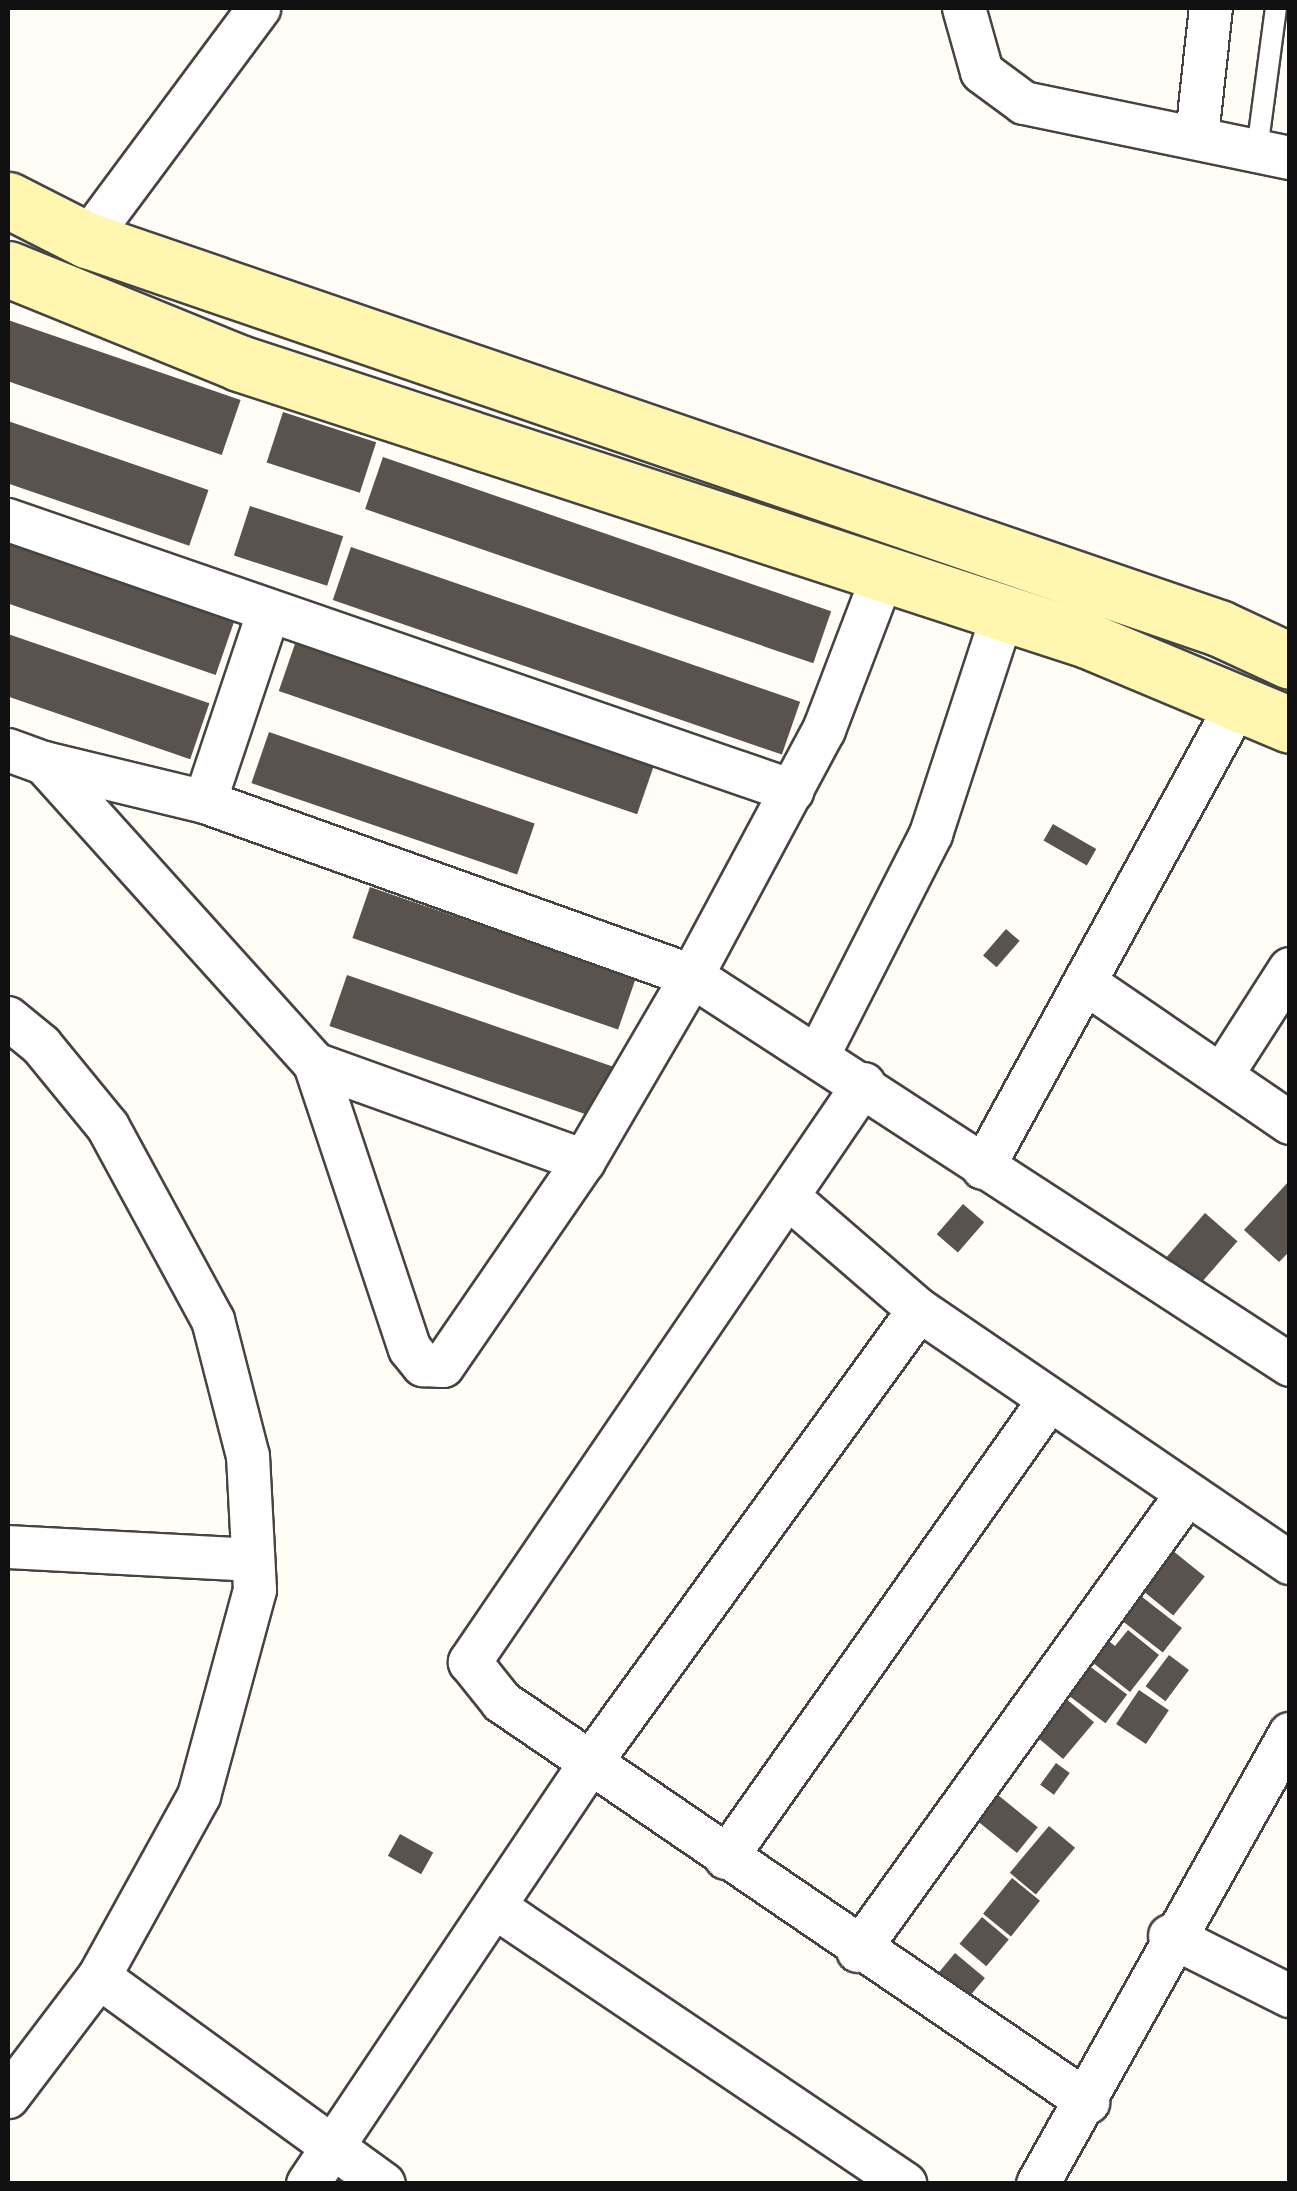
<!DOCTYPE html>
<html>
<head>
<meta charset="utf-8">
<style>
	body { margin:0 }
	#map { position:relative; width:1297px; height:2191px; overflow:hidden; background:#fffdf5; font-family:"Zilla Slab",serif }
	div>[style] { position:absolute }
	.building>* { inset:0; background:#5a524d; transform-origin:0 0 }
	.roads { filter:drop-shadow(2px 0 #444) drop-shadow(-2px 0 #444) drop-shadow(0 2px #444) drop-shadow(0 -2px #444) }
	.service>* { height:20px; margin:-10px; padding:0 10px; transform-origin:10px; border-radius:10px; background:#fff }
	.minor>* { height:42px; margin:-21px; padding:0 21px; transform-origin:21px; border-radius:21px; background:#fff }
	.secondary>* { height:55px; margin:-27.5px; padding:0 27.5px; transform-origin:27.5px; border-radius:27.5px; background:#fff6b0 }
	span { translate:-50% -50%; white-space:nowrap; text-align:center; line-height:1.15; -webkit-text-stroke:10px #fff; paint-order:stroke }
	.frame { position:absolute; inset:0; border:10px solid #111; pointer-events:none }
</style>
</head>
<body>
<div id="map">
	<div class="building">
		<div style="left:8px;top:320px;width:246px;height:58px;rotate:19deg"></div>
		<div style="left:283px;top:412px;width:98px;height:53px;rotate:18deg"></div>
		<div style="left:8px;top:421px;width:212px;height:59px;rotate:19deg"></div>
		<div style="left:383px;top:457px;width:474px;height:55px;rotate:19deg"></div>
		<div style="left:250px;top:506px;width:98px;height:52px;rotate:18deg"></div>
		<div style="left:8px;top:541px;width:240px;height:59px;rotate:19deg"></div>
		<div style="left:351px;top:547px;width:475px;height:56px;rotate:19deg"></div>
		<div style="left:8px;top:634px;width:213px;height:59px;rotate:19deg"></div>
		<div style="left:297px;top:638px;width:379px;height:56px;rotate:19deg"></div>
		<div style="left:269px;top:732px;width:281px;height:54px;rotate:19deg"></div>
		<div style="left:1053px;top:824px;width:50px;height:19px;rotate:30deg"></div>
		<div style="left:370px;top:887px;width:281px;height:54px;rotate:19deg"></div>
		<div style="left:1006px;top:929px;width:18px;height:35px;rotate:41deg"></div>
		<div style="left:347px;top:975px;width:281px;height:54px;rotate:19deg"></div>
		<div style="clip-path:polygon(1290px 1180px,1290px 1251px,1279px 1262px,1244px 1230px)"></div>
		<div style="left:963px;top:1204px;width:28px;height:40px;rotate:41deg"></div>
		<div style="left:1205px;top:1213px;width:43px;height:72px;rotate:41deg"></div>
		<div style="left:1162px;top:1542px;width:55px;height:50px;rotate:39deg"></div>
		<div style="left:1137px;top:1593px;width:57px;height:31px;rotate:38deg"></div>
		<div style="clip-path:polygon(1128px 1630px,1159px 1655px,1130px 1692px,1083px 1655px,1100px 1634px,1115px 1646px)"></div>
		<div style="left:1169px;top:1655px;width:25px;height:39px;rotate:37deg"></div>
		<div style="left:1088px;top:1665px;width:49px;height:36px;rotate:37deg"></div>
		<div style="left:1139px;top:1690px;width:36px;height:41px;rotate:34deg"></div>
		<div style="left:1058px;top:1692px;width:47px;height:48px;rotate:40deg"></div>
		<div style="left:1056px;top:1763px;width:17px;height:27px;rotate:36deg"></div>
		<div style="left:988px;top:1787px;width:64px;height:33px;rotate:39deg"></div>
		<div style="left:1049px;top:1826px;width:34px;height:61px;rotate:40deg"></div>
		<div style="left:400px;top:1834px;width:38px;height:25px;rotate:29deg"></div>
		<div style="left:1012px;top:1878px;width:36px;height:46px;rotate:39deg"></div>
		<div style="left:982px;top:1917px;width:35px;height:35px;rotate:40deg"></div>
		<div style="left:955px;top:1953px;width:39px;height:25px;rotate:40deg"></div>
	</div>
	<div class="roads">
		<div class="service">
			<div style="left:1257px;top:150px;width:143px;rotate:-82.4deg"></div>
		</div>
		<div class="minor">
			<div style="left:964px;top:8px;width:66px;rotate:74.3deg"></div>
			<div style="left:982px;top:72px;width:52px;rotate:36.4deg"></div>
			<div style="left:1024px;top:103px;width:272px;rotate:11.7deg"></div>
			<div style="left:1197px;top:136px;width:129px;rotate:-83.8deg"></div>
			<div style="left:87px;top:240px;width:289px;rotate:-53.4deg"></div>
			<div style="left:8px;top:520px;width:830px;rotate:19.07deg"></div>
			<div style="left:8px;top:750px;width:38px;rotate:20deg"></div>
			<div style="left:44px;top:763px;width:405px;rotate:48deg"></div>
			<div style="left:315px;top:1064px;width:300px;rotate:71.6deg"></div>
			<div style="left:410px;top:1349px;width:21px;rotate:51deg"></div>
			<div style="left:423px;top:1365px;width:20px;rotate:3deg"></div>
			<div style="left:443px;top:1366px;width:249px;rotate:-55.5deg"></div>
			<div style="left:584px;top:1161px;width:214px;rotate:-59.7deg"></div>
			<div style="left:692px;top:976px;width:279px;rotate:-61.8deg"></div>
			<div style="left:824px;top:730px;width:168px;rotate:-69.1deg"></div>
			<div style="left:44px;top:763px;width:166px;rotate:13.6deg"></div>
			<div style="left:205px;top:802px;width:517px;rotate:19.66deg"></div>
			<div style="left:692px;top:976px;width:713px;rotate:33.04deg"></div>
			<div style="left:205px;top:802px;width:201px;rotate:-71.5deg"></div>
			<div style="left:1087px;top:984px;width:246px;rotate:34.4deg"></div>
			<div style="left:8px;top:1018px;width:43px;rotate:39.3deg"></div>
			<div style="left:41px;top:1045px;width:106px;rotate:50.7deg"></div>
			<div style="left:108px;top:1127px;width:220px;rotate:61.5deg"></div>
			<div style="left:213px;top:1320px;width:140px;rotate:75.6deg"></div>
			<div style="left:248px;top:1456px;width:134px;rotate:87deg"></div>
			<div style="left:255px;top:1590px;width:213px;rotate:105.2deg"></div>
			<div style="left:199px;top:1796px;width:207px;rotate:118.9deg"></div>
			<div style="left:99px;top:1977px;width:151px;rotate:127.2deg"></div>
			<div style="left:818px;top:1056px;width:249px;rotate:-63deg"></div>
			<div style="left:931px;top:834px;width:235px;rotate:-71.9deg"></div>
			<div style="left:315px;top:1064px;width:286px;rotate:19.8deg"></div>
			<div style="left:1222px;top:1075px;width:126px;rotate:-57.3deg"></div>
			<div style="left:864px;top:1084px;width:700px;rotate:124.28deg"></div>
			<div style="left:470px;top:1662px;width:51px;rotate:51.3deg"></div>
			<div style="left:502px;top:1702px;width:710px;rotate:34.32deg"></div>
			<div style="left:983px;top:1168px;width:533px;rotate:-61.27deg"></div>
			<div style="left:788px;top:1197px;width:173px;rotate:40.8deg"></div>
			<div style="left:919px;top:1310px;width:449px;rotate:34.3deg"></div>
			<div style="left:8px;top:1547px;width:245px;rotate:3deg"></div>
			<div style="left:726px;top:1858px;width:558px;rotate:-54.77deg"></div>
			<div style="left:495px;top:1907px;width:495px;rotate:34deg"></div>
			<div style="left:1170px;top:1936px;width:134px;rotate:26.6deg"></div>
			<div style="left:858px;top:1951px;width:560px;rotate:-54.24deg"></div>
			<div style="left:99px;top:1977px;width:352px;rotate:36deg"></div>
			<div style="left:308px;top:2184px;width:508px;rotate:-56.15deg"></div>
			<div style="left:591px;top:1762px;width:558px;rotate:-54.03deg"></div>
			<div style="left:1038px;top:2184px;width:516px;rotate:-60.75deg"></div>
		</div>
		<div class="secondary">
			<div style="left:8px;top:200px;width:89px;rotate:26.9deg"></div>
			<div style="left:87px;top:240px;width:1197px;rotate:18.92deg"></div>
			<div style="left:1219px;top:628px;width:78px;rotate:24.9deg"></div>
			<div style="left:8px;top:269px;width:249px;rotate:22.1deg"></div>
			<div style="left:239px;top:363px;width:892px;rotate:18.09deg"></div>
			<div style="left:1087px;top:640px;width:220px;rotate:22.7deg"></div>
		</div>
	</div>
	<div class="frame"></div>
</div>
</body>
</html>
